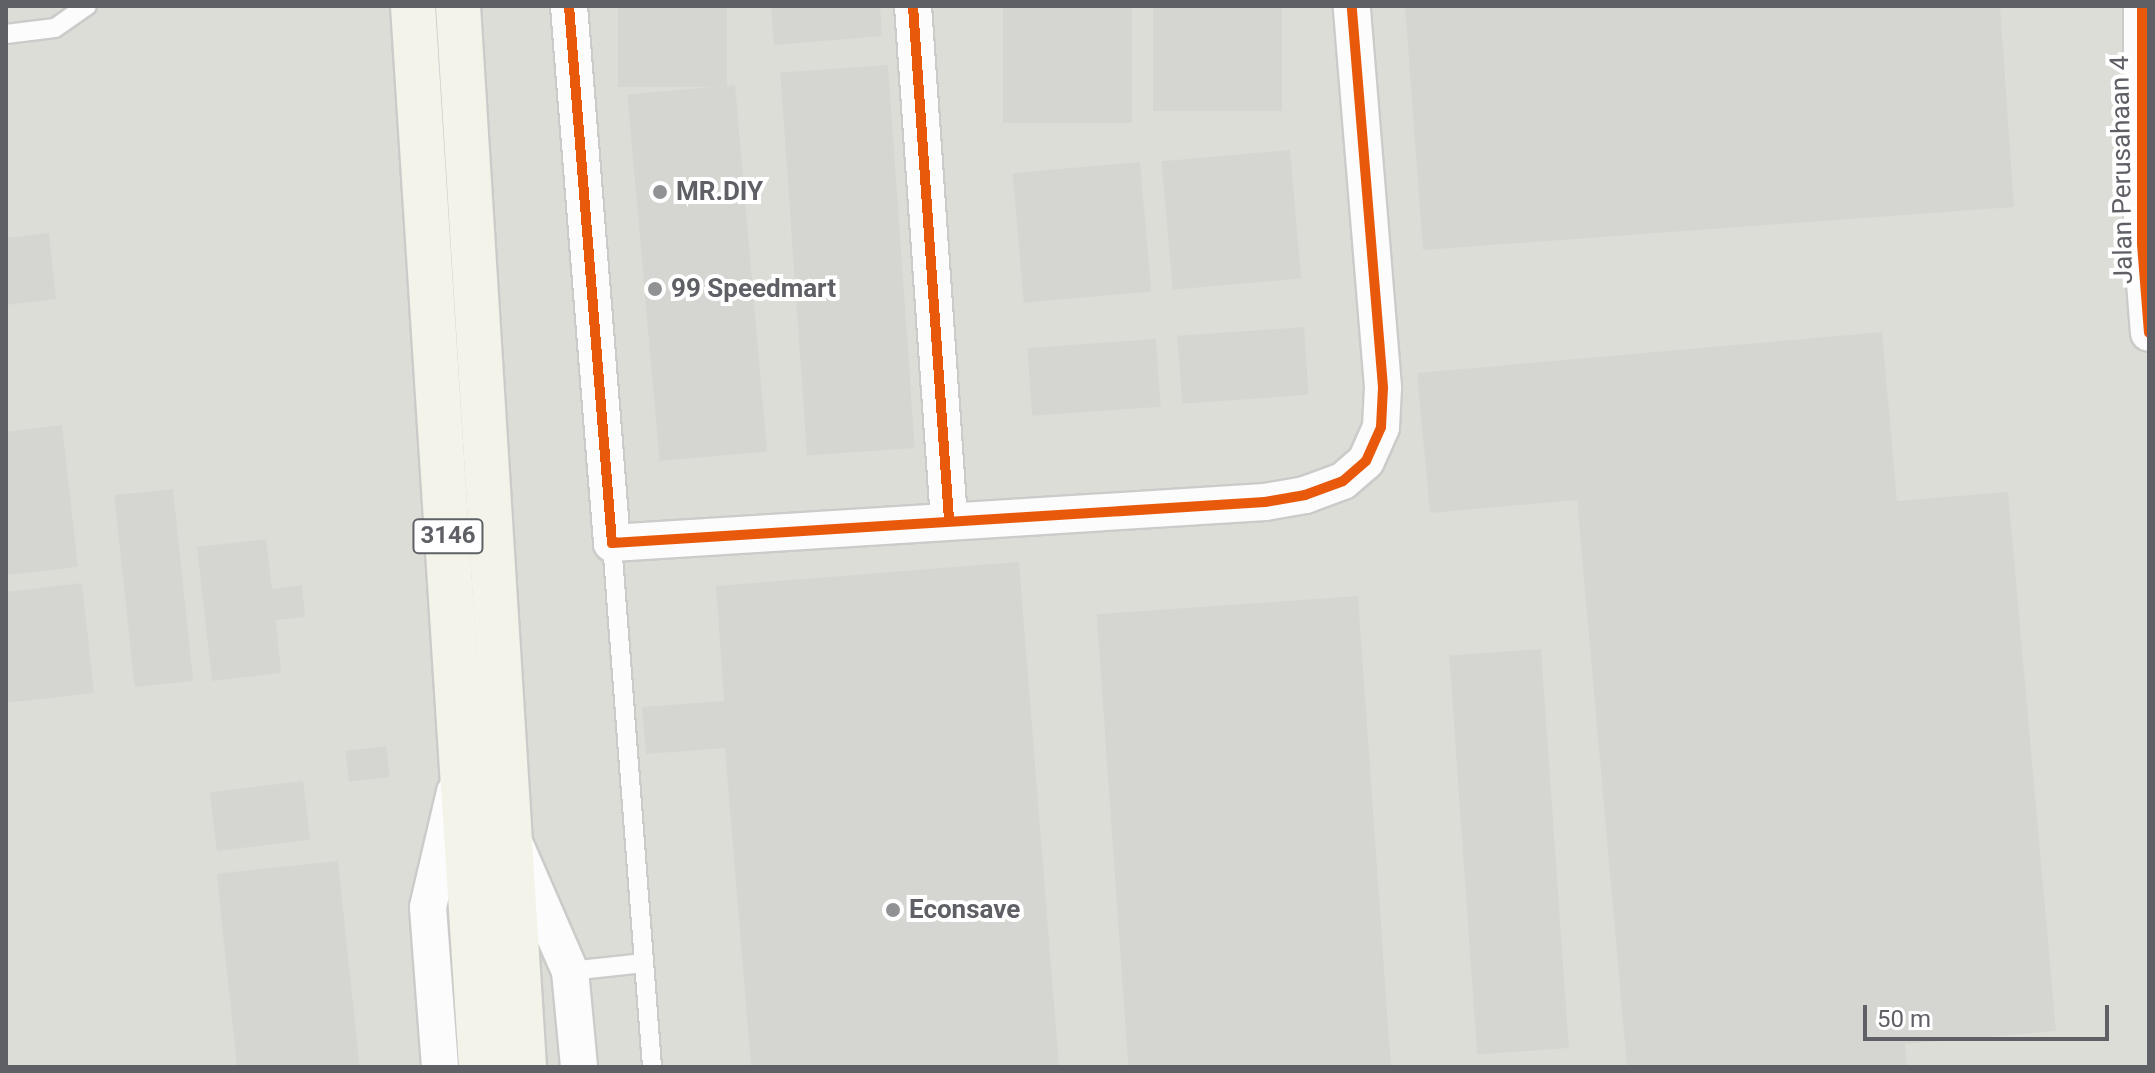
<!DOCTYPE html>
<html>
<head>
<meta charset="utf-8">
<style>
	body { margin:0 }
	#map { position:relative; width:2155px; height:1073px; overflow:hidden; background:#eeeee8; font-family:Roboto,sans-serif }
	div>[style] { position:absolute }
	.industrial>* { inset:0; background:#ddddd8; transform-origin:0 0 }
	.building>* { inset:0; background:#d5d5d2; transform-origin:0 0 }
	.roads { filter:drop-shadow(2px 0 #cbccca) drop-shadow(-2px 0 #cbccca) drop-shadow(0 2px #cbccca) drop-shadow(0 -2px #cbccca) }
	.lane>* { height:18px; margin:-9px; padding:0 9px; transform-origin:9px; border-radius:9px; background:#fcfcfc }
	.street>* { height:36px; margin:-18px; padding:0 18px; transform-origin:18px; border-radius:18px; background:#fcfcfc }
	.primary>* { height:44px; margin:-22px; padding:0 22px; transform-origin:22px; border-radius:22px; background:#f3f3e9 }
	.cycleway>* { height:10px; margin:-5px; padding:0 5px; transform-origin:5px; border-radius:5px; background:#e8590c }
	.dots>* { width:22px; height:22px; translate:-50% -50%; box-sizing:border-box; border:4px solid #fff; border-radius:50% }
	span { translate:-50% -50%; white-space:nowrap; text-align:center; line-height:1.15; -webkit-text-stroke:8px #fff; paint-order:stroke }
	.shield-label span { padding:2px 6px; background:#fff; border:2px solid; border-radius:6px; -webkit-text-stroke-width:0 }
	.shield-label { font-size:24px; color:#5e6066; font-weight:700 }
	.street-label { font-size:26px; color:#5e6066 }
	.poi-label { font-size:26px; color:#5e6066; font-weight:700 }
	.left { translate:0 -50%; text-align:left }
	.frame { position:absolute; inset:0; border:8px solid #5e6066; pointer-events:none }
	.scale { position:absolute; left:1863px; top:1005px; width:246px; height:36px; box-sizing:border-box; border:4px solid #5e6066; border-top:0; padding-left:10px; font-size:24px; line-height:28px; white-space:nowrap; color:#5e6066; -webkit-text-stroke:6px #fff; paint-order:stroke }
</style>
</head>
<body>
<div id="map">
	<div class="industrial">
		<div style="left:6px;top:6px;width:2143px;height:1061px"></div>
	</div>
	<div class="building">
		<div style="left:618px;top:6px;width:109px;height:81px"></div>
		<div style="clip-path:polygon(771px 6px,880px 6px,882px 36px,774px 45px)"></div>
		<div style="left:1003px;top:6px;width:129px;height:117px"></div>
		<div style="left:1153px;top:6px;width:129px;height:105px"></div>
		<div style="clip-path:polygon(1405px 6px,2000px 6px,2014px 207px,1423px 250px)"></div>
		<div style="left:888px;top:65px;width:384px;height:108px;rotate:86deg"></div>
		<div style="left:735px;top:85px;width:368px;height:108px;rotate:85deg"></div>
		<div style="left:1290px;top:150px;width:129px;height:129px;rotate:85deg"></div>
		<div style="left:1140px;top:162px;width:130px;height:128px;rotate:85deg"></div>
		<div style="clip-path:polygon(49px 233px,56px 299px,6px 305px,6px 238px)"></div>
		<div style="left:1304px;top:327px;width:68px;height:127px;rotate:86deg"></div>
		<div style="clip-path:polygon(1882px 332px,1897px 501px,2008px 492px,2056px 1031px,1905px 1044px,1907px 1067px,1627px 1067px,1577px 500px,1430px 513px,1417px 373px)"></div>
		<div style="left:1156px;top:339px;width:68px;height:129px;rotate:86deg"></div>
		<div style="clip-path:polygon(62px 425px,78px 567px,6px 575px,6px 432px)"></div>
		<div style="left:173px;top:489px;width:193px;height:59px;rotate:84deg"></div>
		<div style="clip-path:polygon(266px 539px,272px 589px,302px 585px,305px 617px,276px 620px,281px 673px,212px 681px,197px 547px)"></div>
		<div style="clip-path:polygon(1019px 562px,1059px 1067px,751px 1067px,725px 748px,646px 754px,642px 707px,724px 701px,716px 586px)"></div>
		<div style="clip-path:polygon(82px 583px,94px 693px,6px 703px,6px 592px)"></div>
		<div style="left:1358px;top:596px;width:472px;height:262px;rotate:86deg"></div>
		<div style="left:1541px;top:649px;width:400px;height:92px;rotate:86deg"></div>
		<div style="left:386px;top:746px;width:31px;height:41px;rotate:83deg"></div>
		<div style="left:303px;top:781px;width:59px;height:94px;rotate:83deg"></div>
		<div style="left:338px;top:861px;width:207px;height:122px;rotate:84deg"></div>
	</div>
	<div class="roads">
		<div class="lane">
			<div style="left:6px;top:34px;width:49px;rotate:-7deg"></div>
			<div style="left:55px;top:28px;width:39px;rotate:-35deg"></div>
			<div style="left:612px;top:543px;width:526px;rotate:85.63deg"></div>
			<div style="left:570px;top:971px;width:74px;rotate:-6.2deg"></div>
		</div>
		<div class="street">
			<div style="left:569px;top:6px;width:539px;rotate:85.42deg"></div>
			<div style="left:612px;top:543px;width:654px;rotate:-3.59deg"></div>
			<div style="left:1265px;top:502px;width:41px;rotate:-9.9deg"></div>
			<div style="left:1305px;top:495px;width:40px;rotate:-20.2deg"></div>
			<div style="left:1343px;top:481px;width:30px;rotate:-41deg"></div>
			<div style="left:1366px;top:461px;width:37px;rotate:-66deg"></div>
			<div style="left:1381px;top:427px;width:40px;rotate:-87.1deg"></div>
			<div style="left:1383px;top:387px;width:382px;rotate:-94.7deg"></div>
			<div style="left:913px;top:6px;width:515px;rotate:85.99deg"></div>
			<div style="left:2142px;top:6px;width:238px;rotate:90deg"></div>
			<div style="left:2142px;top:244px;width:89px;rotate:85.5deg"></div>
			<div style="left:516px;top:847px;width:135px;rotate:66.5deg"></div>
			<div style="left:570px;top:971px;width:96px;rotate:84.6deg"></div>
			<div style="left:440px;top:1067px;width:160px;rotate:-94.3deg"></div>
			<div style="left:428px;top:907px;width:118px;rotate:-76.8deg"></div>
		</div>
		<div class="primary">
			<div style="left:413px;top:6px;width:1063px;rotate:86.33deg"></div>
			<div style="left:458px;top:6px;width:1063px;rotate:86.44deg"></div>
		</div>
	</div>
	<div class="cycleway">
		<div style="left:569px;top:6px;width:539px;rotate:85.42deg"></div>
		<div style="left:612px;top:543px;width:654px;rotate:-3.59deg"></div>
		<div style="left:1265px;top:502px;width:41px;rotate:-9.9deg"></div>
		<div style="left:1305px;top:495px;width:40px;rotate:-20.2deg"></div>
		<div style="left:1343px;top:481px;width:30px;rotate:-41deg"></div>
		<div style="left:1366px;top:461px;width:37px;rotate:-66deg"></div>
		<div style="left:1381px;top:427px;width:40px;rotate:-87.1deg"></div>
		<div style="left:1383px;top:387px;width:382px;rotate:-94.7deg"></div>
		<div style="left:913px;top:6px;width:515px;rotate:85.99deg"></div>
		<div style="left:2142px;top:6px;width:238px;rotate:90deg"></div>
		<div style="left:2142px;top:244px;width:89px;rotate:85.5deg"></div>
	</div>
	<div class="dots">
		<div style="left:660px;top:192px;background:#909294"></div>
		<div style="left:655px;top:289px;background:#909294"></div>
		<div style="left:893px;top:910px;background:#909294"></div>
	</div>
	<div class="shield-label">
		<span style="left:448px;top:536px">3146</span>
	</div>
	<div class="street-label">
		<span style="left:2122px;top:170px;rotate:-91deg">Jalan Perusahaan 4</span>
	</div>
	<div class="poi-label">
		<span class="left" style="left:676px;top:192px">MR.DIY</span>
		<span class="left" style="left:671px;top:289px">99 Speedmart</span>
		<span class="left" style="left:909px;top:910px">Econsave</span>
	</div>
	<div class="frame"></div>
	<div class="scale">50 m</div>
</div>
</body>
</html>
